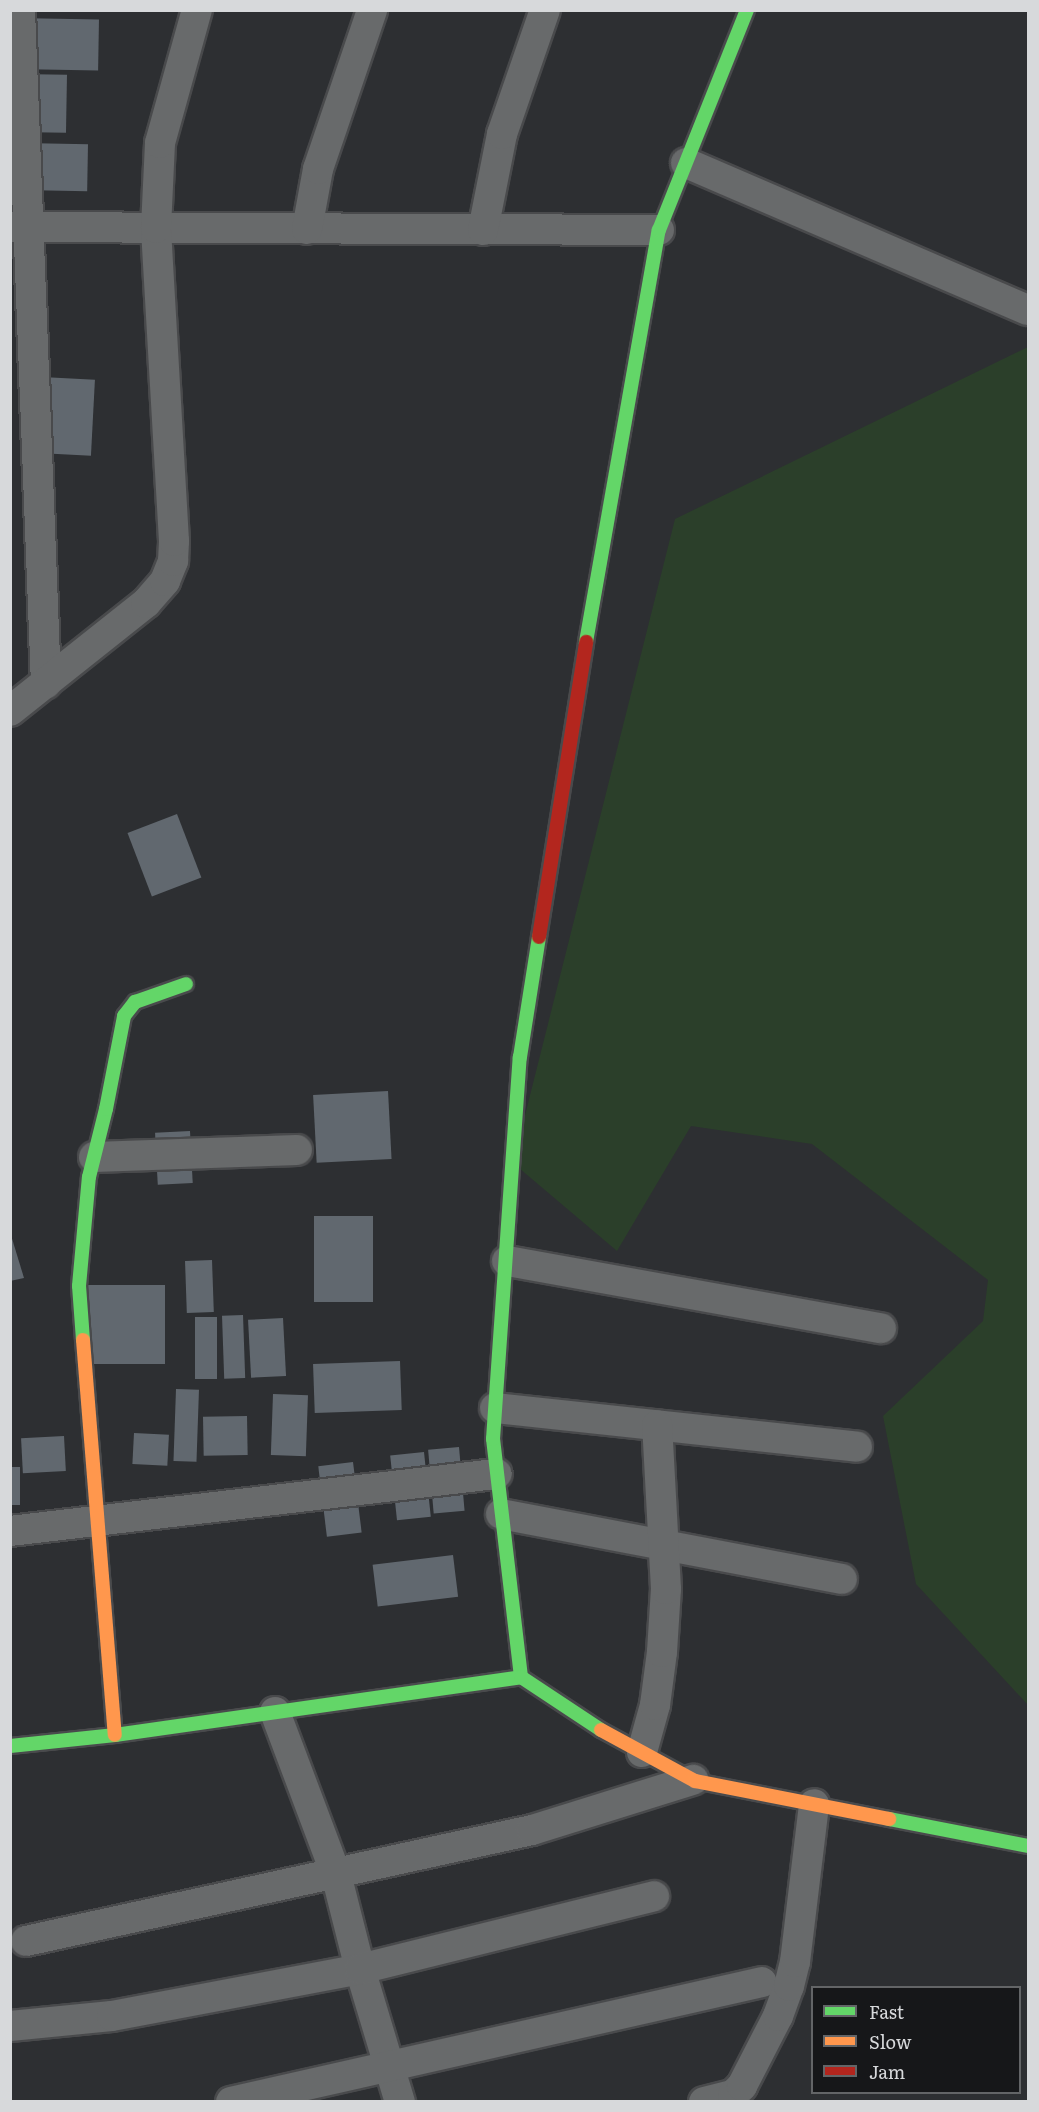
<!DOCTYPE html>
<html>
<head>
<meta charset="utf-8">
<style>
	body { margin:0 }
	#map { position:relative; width:1039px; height:2112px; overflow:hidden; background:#2d2f32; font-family:Literata,serif }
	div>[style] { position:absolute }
	.green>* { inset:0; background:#2b3f2a }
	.building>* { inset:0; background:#61686f; transform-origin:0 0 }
	.roads { filter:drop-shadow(2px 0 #494a4c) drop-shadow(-2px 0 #494a4c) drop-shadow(0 2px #494a4c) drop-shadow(0 -2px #494a4c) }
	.street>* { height:30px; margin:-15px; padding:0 15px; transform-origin:15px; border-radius:15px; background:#686a6b }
	.fast>* { height:14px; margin:-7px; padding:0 7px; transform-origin:7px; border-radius:7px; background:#63d668 }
	.slow>* { height:14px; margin:-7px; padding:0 7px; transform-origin:7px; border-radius:7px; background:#ff974d }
	.jam>* { height:14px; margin:-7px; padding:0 7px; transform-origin:7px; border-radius:7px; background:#b3261e }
	span { translate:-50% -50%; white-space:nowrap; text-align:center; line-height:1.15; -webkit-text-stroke:6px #161719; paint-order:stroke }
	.frame { position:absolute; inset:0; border:12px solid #d7d9db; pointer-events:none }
	.legend { position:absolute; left:811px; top:1986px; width:210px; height:108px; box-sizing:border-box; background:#161719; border:2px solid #636567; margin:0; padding:8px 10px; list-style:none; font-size:18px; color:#d7d9db }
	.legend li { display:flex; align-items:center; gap:12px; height:30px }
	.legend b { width:30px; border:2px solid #636567 }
</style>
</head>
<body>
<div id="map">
	<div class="green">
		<div style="clip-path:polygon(1028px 347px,1028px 1705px,916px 1584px,883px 1416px,983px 1321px,988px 1280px,812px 1144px,691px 1126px,617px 1251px,513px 1163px,675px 519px)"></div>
	</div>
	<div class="building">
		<div style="left:16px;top:18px;width:83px;height:51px;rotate:1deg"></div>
		<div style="left:18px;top:74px;width:49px;height:58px;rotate:1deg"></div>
		<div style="left:23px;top:143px;width:65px;height:47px;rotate:1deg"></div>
		<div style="left:42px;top:377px;width:53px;height:76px;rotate:3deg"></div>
		<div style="left:177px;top:814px;width:68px;height:53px;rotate:69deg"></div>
		<div style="left:388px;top:1091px;width:68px;height:75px;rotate:87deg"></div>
		<div style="left:190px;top:1131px;width:52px;height:35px;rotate:87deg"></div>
		<div style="left:314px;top:1216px;width:59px;height:86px"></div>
		<div style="clip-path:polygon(10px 1232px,24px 1278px,10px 1281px)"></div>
		<div style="left:212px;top:1260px;width:52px;height:27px;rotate:88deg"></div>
		<div style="left:82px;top:1285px;width:83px;height:79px"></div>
		<div style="left:243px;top:1315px;width:63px;height:21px;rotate:88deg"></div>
		<div style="left:195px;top:1317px;width:22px;height:62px"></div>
		<div style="left:283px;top:1318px;width:58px;height:35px;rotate:87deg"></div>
		<div style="left:400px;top:1361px;width:49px;height:87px;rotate:88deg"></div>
		<div style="left:176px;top:1389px;width:23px;height:72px;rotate:2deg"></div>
		<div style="left:273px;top:1394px;width:35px;height:61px;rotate:2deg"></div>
		<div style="left:247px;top:1416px;width:39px;height:44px;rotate:89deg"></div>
		<div style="left:134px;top:1433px;width:35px;height:31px;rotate:3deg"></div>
		<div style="left:64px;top:1436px;width:35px;height:43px;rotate:87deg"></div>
		<div style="left:459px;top:1447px;width:64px;height:31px;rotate:85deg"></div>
		<div style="left:424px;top:1452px;width:65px;height:34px;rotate:84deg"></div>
		<div style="left:353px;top:1462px;width:71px;height:35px;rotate:83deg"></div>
		<div style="left:10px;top:1467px;width:10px;height:38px"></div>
		<div style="left:453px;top:1555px;width:42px;height:81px;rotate:83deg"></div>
	</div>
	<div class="roads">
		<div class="street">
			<div style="left:20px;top:10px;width:674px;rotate:87.79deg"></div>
			<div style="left:686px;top:163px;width:372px;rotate:23.3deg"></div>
			<div style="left:10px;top:227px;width:649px;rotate:0.26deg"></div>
			<div style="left:307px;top:229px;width:61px;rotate:-79.6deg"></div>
			<div style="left:318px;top:169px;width:168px;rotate:-71.2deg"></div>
			<div style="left:483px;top:230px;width:98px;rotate:-78.8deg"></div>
			<div style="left:502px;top:134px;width:131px;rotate:-70.9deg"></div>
			<div style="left:10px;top:711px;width:174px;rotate:-38.5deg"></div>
			<div style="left:146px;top:603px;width:29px;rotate:-49deg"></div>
			<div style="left:165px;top:581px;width:22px;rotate:-68deg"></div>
			<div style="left:173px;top:561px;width:20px;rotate:-87deg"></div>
			<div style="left:174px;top:541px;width:314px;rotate:-93.3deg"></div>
			<div style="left:156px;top:228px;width:85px;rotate:-87.3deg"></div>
			<div style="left:160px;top:143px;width:138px;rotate:-74.5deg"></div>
			<div style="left:94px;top:1157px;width:203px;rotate:-2deg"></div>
			<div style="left:507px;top:1261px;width:380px;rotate:10.2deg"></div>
			<div style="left:495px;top:1408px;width:364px;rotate:6.1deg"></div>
			<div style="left:501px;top:1514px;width:347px;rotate:10.8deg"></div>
			<div style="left:10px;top:1531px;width:490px;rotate:-6.7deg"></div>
			<div style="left:275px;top:1712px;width:173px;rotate:69.4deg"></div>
			<div style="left:336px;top:1874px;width:98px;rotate:75.8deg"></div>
			<div style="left:360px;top:1969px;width:139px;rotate:73.3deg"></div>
			<div style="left:642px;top:1752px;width:49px;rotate:-74.5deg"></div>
			<div style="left:655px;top:1705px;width:53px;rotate:-82.5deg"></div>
			<div style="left:662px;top:1652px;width:63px;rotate:-86.4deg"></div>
			<div style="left:666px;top:1589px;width:164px;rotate:-93.1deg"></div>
			<div style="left:26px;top:1941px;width:518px;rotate:-12.37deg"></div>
			<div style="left:532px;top:1830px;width:169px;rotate:-17.3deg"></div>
			<div style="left:10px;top:2026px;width:102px;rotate:-5.6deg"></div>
			<div style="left:112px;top:2016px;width:252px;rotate:-10.7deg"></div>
			<div style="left:360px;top:1969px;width:303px;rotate:-13.9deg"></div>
			<div style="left:231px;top:2102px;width:544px;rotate:-12.73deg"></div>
			<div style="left:704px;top:2102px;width:30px;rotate:-14deg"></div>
			<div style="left:733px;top:2095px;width:13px;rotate:-45deg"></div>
			<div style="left:742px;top:2086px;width:79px;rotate:-62.8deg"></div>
			<div style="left:778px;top:2016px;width:32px;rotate:-70deg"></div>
			<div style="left:789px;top:1986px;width:25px;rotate:-76deg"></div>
			<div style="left:795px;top:1962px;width:159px;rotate:-83.1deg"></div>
		</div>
		<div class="fast">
			<div style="left:586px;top:642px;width:418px;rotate:-80deg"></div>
			<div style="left:659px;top:230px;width:237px;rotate:-68.2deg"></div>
			<div style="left:83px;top:1340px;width:54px;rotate:-94.2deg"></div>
			<div style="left:79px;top:1286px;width:109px;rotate:-84.8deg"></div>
			<div style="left:89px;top:1177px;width:70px;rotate:-76deg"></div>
			<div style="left:106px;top:1109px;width:95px;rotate:-79deg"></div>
			<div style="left:124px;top:1016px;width:18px;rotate:-52deg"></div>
			<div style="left:135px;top:1002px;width:54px;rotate:-19.4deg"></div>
			<div style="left:521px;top:1677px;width:240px;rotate:-96.7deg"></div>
			<div style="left:493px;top:1439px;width:383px;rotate:-86deg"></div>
			<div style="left:520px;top:1057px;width:121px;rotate:-81deg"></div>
			<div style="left:10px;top:1746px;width:106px;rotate:-6deg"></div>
			<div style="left:115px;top:1735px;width:410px;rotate:-8.1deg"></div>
			<div style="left:521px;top:1677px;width:96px;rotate:33.5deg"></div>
			<div style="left:889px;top:1819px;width:142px;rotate:11deg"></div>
		</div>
		<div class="slow">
			<div style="left:83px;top:1340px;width:396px;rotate:85.4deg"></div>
			<div style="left:601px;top:1730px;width:107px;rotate:28.5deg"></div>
			<div style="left:695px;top:1781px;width:198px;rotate:11.1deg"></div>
		</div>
		<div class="jam">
			<div style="left:539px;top:937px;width:299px;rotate:-80.9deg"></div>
		</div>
	</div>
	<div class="frame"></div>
	<ul class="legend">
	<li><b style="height:8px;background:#63d668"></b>Fast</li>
	<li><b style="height:8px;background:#ff974d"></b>Slow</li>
	<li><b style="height:8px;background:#b3261e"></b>Jam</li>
	</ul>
</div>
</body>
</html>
